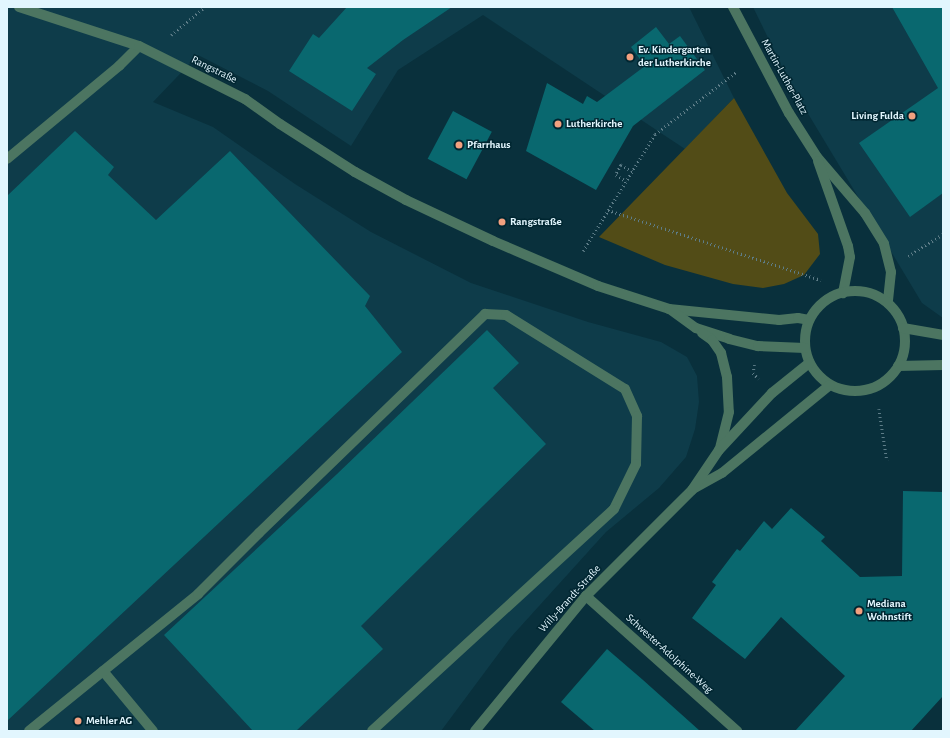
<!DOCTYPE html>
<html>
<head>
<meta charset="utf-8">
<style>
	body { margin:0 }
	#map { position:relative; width:950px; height:738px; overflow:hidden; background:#09303c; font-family:"Alegreya Sans",sans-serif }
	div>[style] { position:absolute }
	.built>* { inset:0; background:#0e3c4a }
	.green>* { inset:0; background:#524c17 }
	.building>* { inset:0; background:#09686f; transform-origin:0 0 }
	.path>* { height:2.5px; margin-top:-1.25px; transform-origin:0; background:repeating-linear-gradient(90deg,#5e7d88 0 1px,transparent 0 4px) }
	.service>* { height:10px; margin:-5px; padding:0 5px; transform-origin:5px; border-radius:5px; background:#4c7561 }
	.minor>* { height:10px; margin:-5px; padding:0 5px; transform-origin:5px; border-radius:5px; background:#4c7561 }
	.minor>.ring { margin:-5px; padding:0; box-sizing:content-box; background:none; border:10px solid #4c7561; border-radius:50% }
	.dots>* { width:11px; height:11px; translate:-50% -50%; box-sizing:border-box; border:2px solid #002631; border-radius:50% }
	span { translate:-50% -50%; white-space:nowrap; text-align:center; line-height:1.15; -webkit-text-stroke:3px #002631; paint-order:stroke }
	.poi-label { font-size:11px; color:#e2f6fe; font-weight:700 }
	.left { translate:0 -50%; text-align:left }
	.right { translate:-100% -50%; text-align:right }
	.street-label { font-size:11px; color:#e2f6fe }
	.frame { position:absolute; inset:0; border:8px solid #e2f6fe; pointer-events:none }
</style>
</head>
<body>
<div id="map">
	<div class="built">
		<div style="clip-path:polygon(7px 7px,689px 7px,734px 98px,685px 149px,483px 15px,398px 70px,351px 146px,268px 91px,198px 55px,153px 102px,213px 127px,295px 184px,371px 232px,471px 283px,588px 322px,661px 342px,687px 357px,697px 376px,699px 402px,695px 429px,686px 457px,659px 488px,606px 532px,511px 637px,441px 731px,7px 731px)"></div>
		<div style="clip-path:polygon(753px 7px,943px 7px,943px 318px,922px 303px,792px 87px)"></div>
	</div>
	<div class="green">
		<div style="clip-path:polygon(734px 98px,787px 193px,818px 234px,820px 254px,804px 275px,784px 284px,763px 288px,733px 284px,665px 265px,599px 237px)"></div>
	</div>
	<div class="building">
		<div style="clip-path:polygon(347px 7px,452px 7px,403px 40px,367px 68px,376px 74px,352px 111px,289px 71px,313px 34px,319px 38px)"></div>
		<div style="clip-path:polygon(892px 7px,943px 7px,943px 193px,910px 217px,859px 143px,938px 88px)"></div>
		<div style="clip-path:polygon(656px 27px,669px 44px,680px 36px,705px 70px,633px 126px,596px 190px,526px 151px,547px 83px,583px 104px,587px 96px,597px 102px,645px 66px,631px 47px)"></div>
		<div style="left:453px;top:111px;width:44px;height:54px;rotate:28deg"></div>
		<div style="clip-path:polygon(75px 131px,114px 167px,108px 175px,156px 220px,230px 151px,370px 296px,365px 306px,402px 352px,7px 721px,7px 196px)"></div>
		<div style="clip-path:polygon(487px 330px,519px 363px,493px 388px,546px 444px,361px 626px,383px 649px,296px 731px,253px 731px,164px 635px,337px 474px)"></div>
		<div style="clip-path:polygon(903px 491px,943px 492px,943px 696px,911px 731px,795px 731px,845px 676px,781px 617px,745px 659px,692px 618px,716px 585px,712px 582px,737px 549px,740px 551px,764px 521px,772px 529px,791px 508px,825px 537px,821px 541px,860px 577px,902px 576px)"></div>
		<div style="clip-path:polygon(607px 649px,643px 680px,700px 731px,595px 731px,561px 702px)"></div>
	</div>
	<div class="path">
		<div style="left:171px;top:35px;width:44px;rotate:-39.5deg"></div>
		<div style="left:620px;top:164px;width:1px;rotate:45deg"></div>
		<div style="left:621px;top:165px;width:11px;rotate:117deg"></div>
		<div style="left:616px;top:175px;width:12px;rotate:31deg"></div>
		<div style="left:621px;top:165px;width:13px;rotate:29deg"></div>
		<div style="left:608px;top:210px;width:224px;rotate:18.2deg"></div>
		<div style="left:583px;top:251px;width:137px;rotate:-58.4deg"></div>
		<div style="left:655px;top:134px;width:102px;rotate:-37.4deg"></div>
		<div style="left:908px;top:256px;width:41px;rotate:-32.2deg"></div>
		<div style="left:755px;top:365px;width:8px;rotate:104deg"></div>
		<div style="left:753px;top:373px;width:8px;rotate:45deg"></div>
		<div style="left:879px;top:409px;width:52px;rotate:81.1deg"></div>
	</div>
	<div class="service">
		<div style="left:7px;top:159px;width:146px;rotate:-39.7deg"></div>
		<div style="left:119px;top:66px;width:28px;rotate:-45deg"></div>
		<div style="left:103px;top:671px;width:78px;rotate:50.2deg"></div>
		<div style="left:29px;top:731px;width:218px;rotate:-39deg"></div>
		<div style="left:198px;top:594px;width:86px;rotate:-45deg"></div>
		<div style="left:259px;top:533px;width:315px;rotate:-44.1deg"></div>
		<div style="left:485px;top:314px;width:21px;rotate:3deg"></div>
		<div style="left:506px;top:315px;width:140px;rotate:31.9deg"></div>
		<div style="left:625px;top:389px;width:30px;rotate:66deg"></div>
		<div style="left:637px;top:416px;width:48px;rotate:91.2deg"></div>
		<div style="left:636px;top:464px;width:50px;rotate:116.1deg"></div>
		<div style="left:614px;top:509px;width:328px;rotate:137.5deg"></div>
	</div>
	<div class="minor">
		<div style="left:19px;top:7px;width:126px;rotate:18deg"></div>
		<div style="left:139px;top:46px;width:119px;rotate:26.6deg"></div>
		<div style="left:245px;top:99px;width:43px;rotate:35.5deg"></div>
		<div style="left:280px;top:124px;width:89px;rotate:32.6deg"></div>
		<div style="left:355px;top:172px;width:58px;rotate:28.8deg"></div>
		<div style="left:406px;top:200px;width:96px;rotate:25.2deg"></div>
		<div style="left:493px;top:241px;width:114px;rotate:23.2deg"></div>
		<div style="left:598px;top:286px;width:75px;rotate:17.9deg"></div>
		<div style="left:669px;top:309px;width:111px;rotate:5.7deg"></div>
		<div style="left:779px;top:320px;width:19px;rotate:-6deg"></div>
		<div style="left:798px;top:318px;width:11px;rotate:10deg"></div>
		<div style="left:733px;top:7px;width:120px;rotate:62.2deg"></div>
		<div style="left:789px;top:113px;width:52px;rotate:57.5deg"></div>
		<div style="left:817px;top:157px;width:74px;rotate:49.4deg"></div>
		<div style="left:865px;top:213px;width:36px;rotate:58deg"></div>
		<div style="left:884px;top:244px;width:29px;rotate:76deg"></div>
		<div style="left:891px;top:272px;width:31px;rotate:96deg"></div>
		<div style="left:818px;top:161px;width:90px;rotate:70.6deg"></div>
		<div style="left:848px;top:246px;width:11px;rotate:80deg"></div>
		<div style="left:850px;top:257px;width:37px;rotate:101deg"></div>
		<div class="ring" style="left:805px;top:291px;width:90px;height:90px"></div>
		<div style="left:671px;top:310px;width:31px;rotate:36deg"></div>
		<div style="left:696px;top:328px;width:35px;rotate:18deg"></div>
		<div style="left:729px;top:339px;width:30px;rotate:14deg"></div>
		<div style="left:758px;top:346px;width:47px;rotate:2.4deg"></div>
		<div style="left:903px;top:328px;width:41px;rotate:9.9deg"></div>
		<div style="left:702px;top:333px;width:12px;rotate:35deg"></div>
		<div style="left:712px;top:340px;width:16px;rotate:55deg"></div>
		<div style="left:721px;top:353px;width:25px;rotate:76deg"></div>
		<div style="left:727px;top:377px;width:35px;rotate:87deg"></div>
		<div style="left:729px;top:412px;width:36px;rotate:104deg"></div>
		<div style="left:898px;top:366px;width:45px;rotate:-1.3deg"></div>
		<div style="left:693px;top:489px;width:33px;rotate:-29deg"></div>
		<div style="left:722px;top:473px;width:139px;rotate:-39.2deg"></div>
		<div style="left:586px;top:596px;width:203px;rotate:41.8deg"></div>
		<div style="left:475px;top:731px;width:175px;rotate:-50.6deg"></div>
		<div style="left:586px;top:596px;width:150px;rotate:-45deg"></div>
		<div style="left:692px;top:490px;width:48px;rotate:-56deg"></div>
		<div style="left:719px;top:450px;width:78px;rotate:-47.1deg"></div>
		<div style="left:772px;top:393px;width:48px;rotate:-39deg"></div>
	</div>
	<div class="dots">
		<div style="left:630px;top:57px;background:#f2a07f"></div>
		<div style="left:912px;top:116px;background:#f2a07f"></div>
		<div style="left:558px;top:124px;background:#f2a07f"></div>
		<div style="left:459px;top:145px;background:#f2a07f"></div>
		<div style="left:502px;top:222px;background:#f2a07f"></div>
		<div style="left:859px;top:611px;background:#f2a07f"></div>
		<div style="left:78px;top:721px;background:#f2a07f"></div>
	</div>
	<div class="poi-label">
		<span class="left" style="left:638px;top:57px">Ev. Kindergarten<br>der Lutherkirche</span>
		<span class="right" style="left:904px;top:116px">Living Fulda</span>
		<span class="left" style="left:566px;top:124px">Lutherkirche</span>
		<span class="left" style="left:467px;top:145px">Pfarrhaus</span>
		<span class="left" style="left:510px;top:222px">Rangstraße</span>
		<span class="left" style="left:867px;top:611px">Mediana<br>Wohnstift</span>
		<span class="left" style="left:86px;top:721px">Mehler AG</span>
	</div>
	<div class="street-label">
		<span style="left:214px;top:70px;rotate:26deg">Rangstraße</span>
		<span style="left:784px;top:77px;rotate:61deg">Martin-Luther-Platz</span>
		<span style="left:570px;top:599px;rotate:-48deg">Willy-Brandt-Straße</span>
		<span style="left:669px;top:654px;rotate:42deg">Schwester-Adolphine-Weg</span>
	</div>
	<div class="frame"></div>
</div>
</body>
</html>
